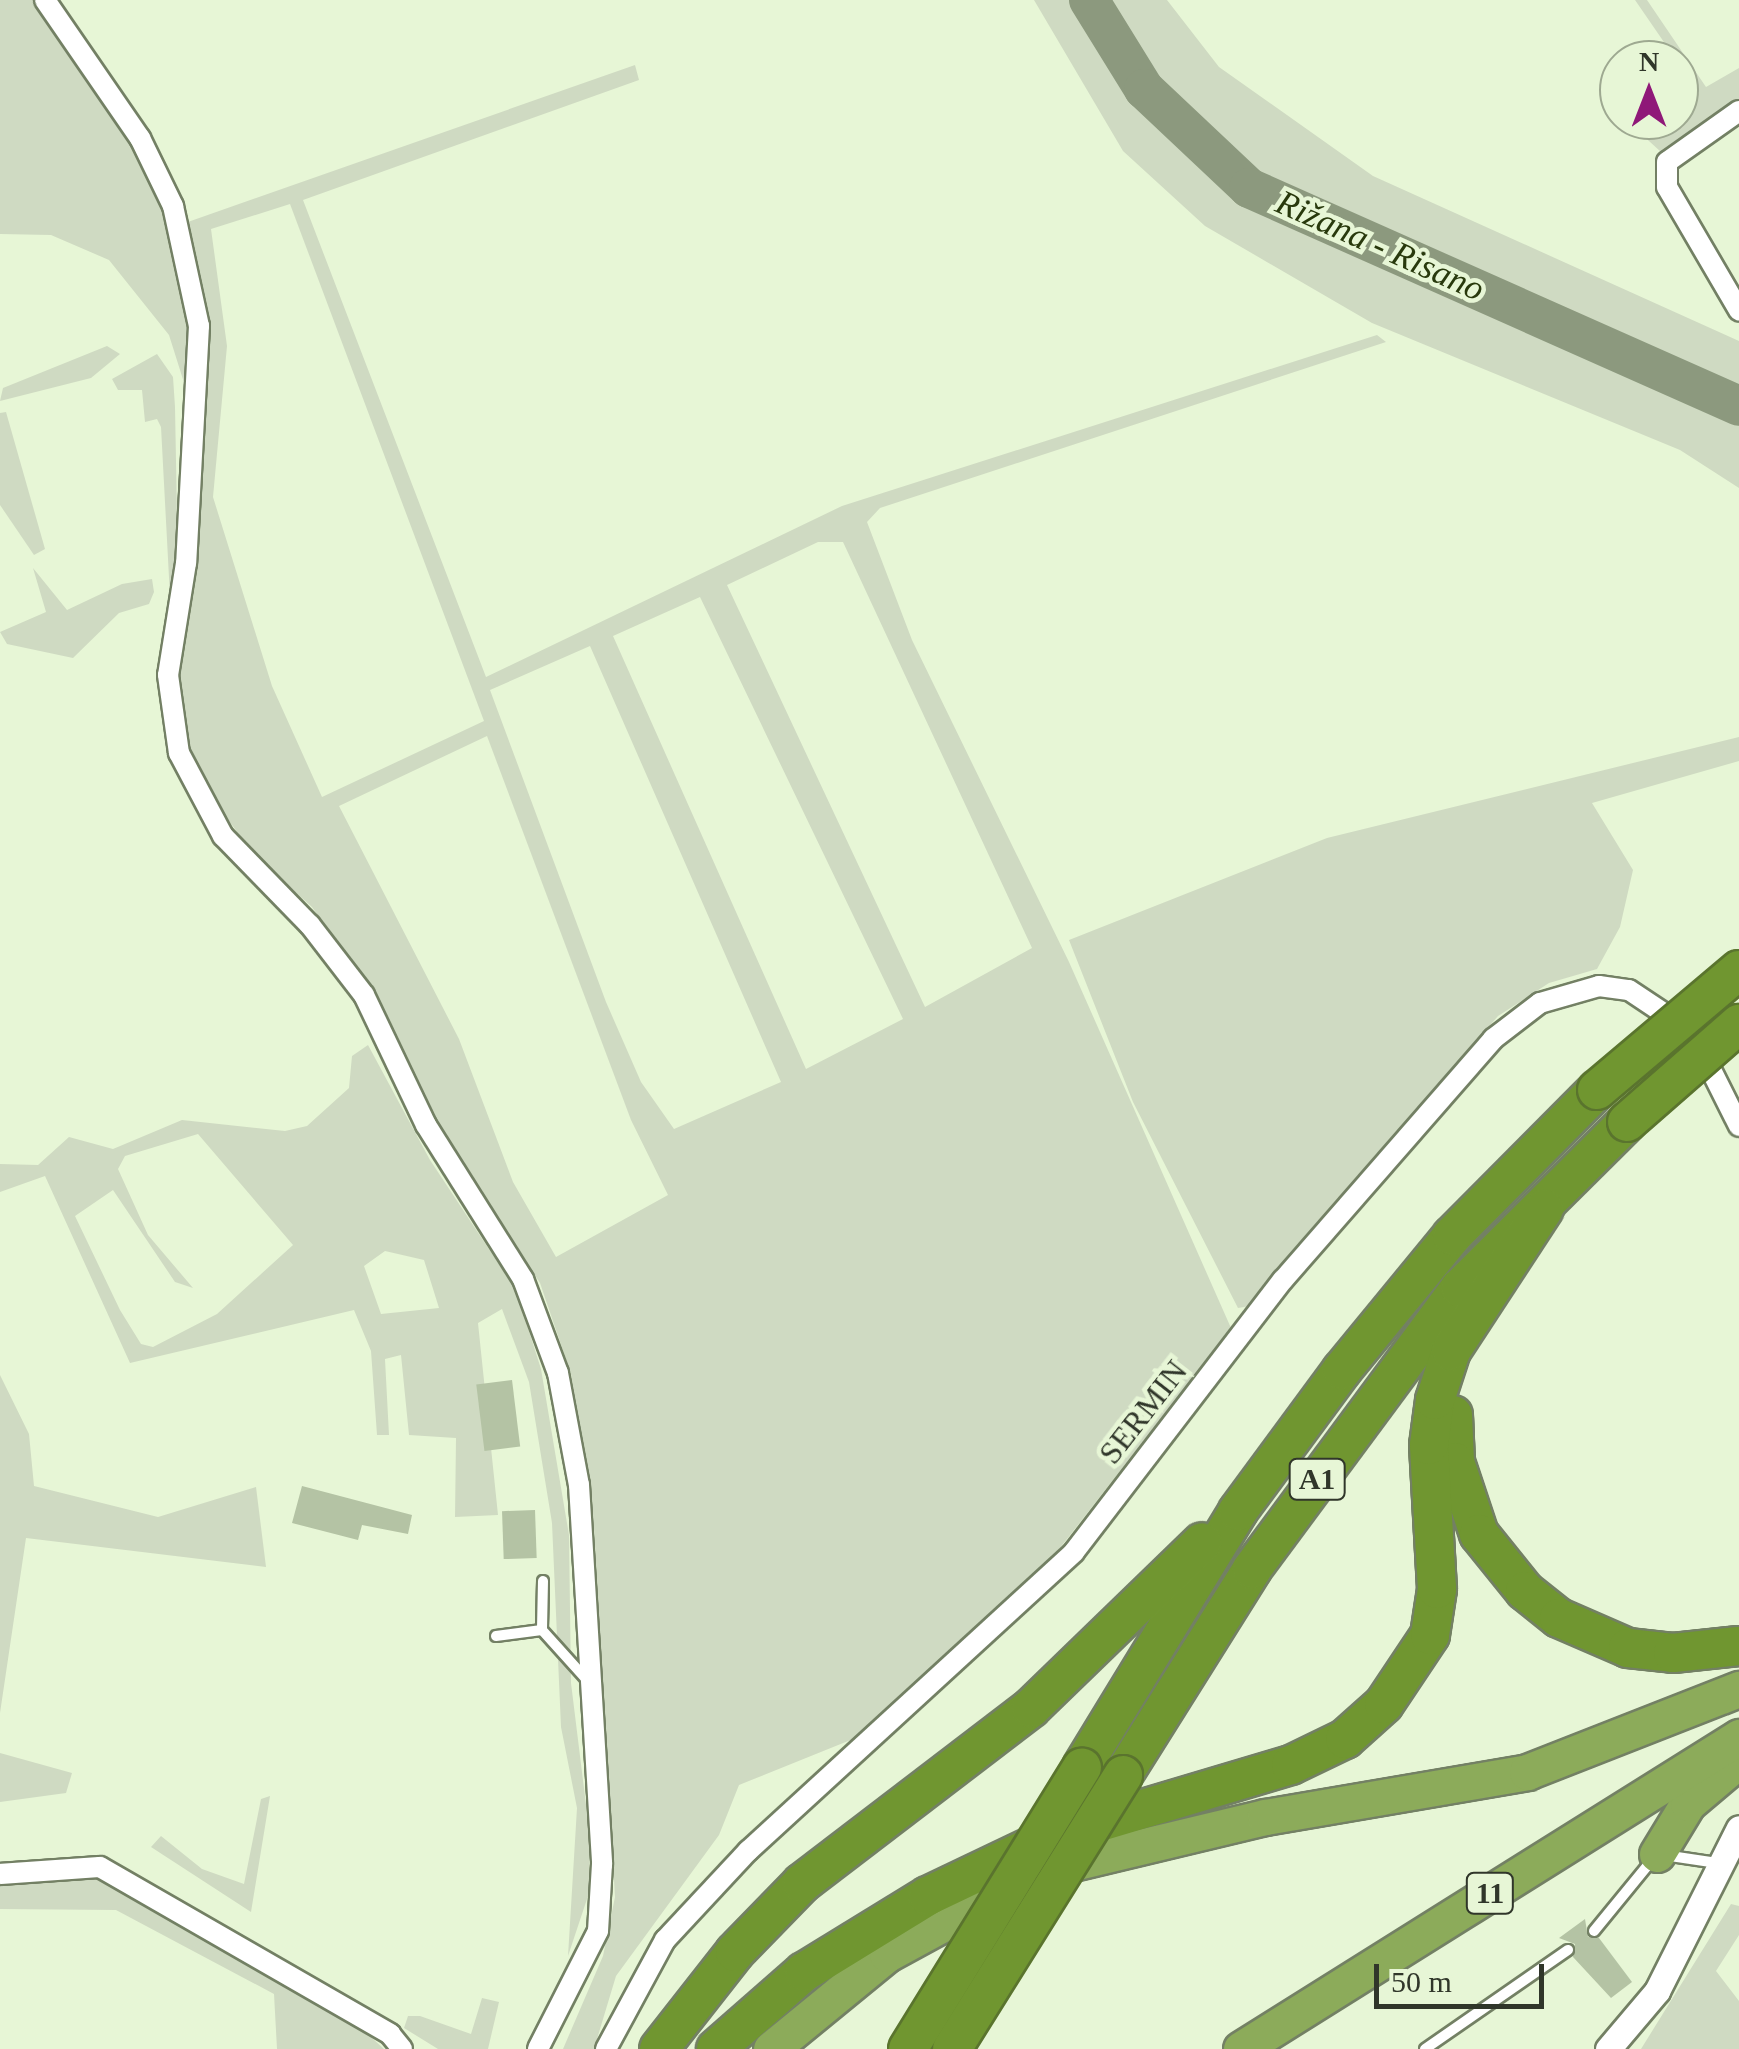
<!DOCTYPE html>
<html>
<head>
<meta charset="utf-8">
<style>
	body { margin:0 }
	#map { position:relative; width:1739px; height:2049px; overflow:hidden; background:#e7f6d6; font-family:Georgia,serif }
	div>[style] { position:absolute }
	.green>* { inset:0; background:#cfdac2 }
	.river>* { height:40px; margin:-20px; padding:0 20px; transform-origin:20px; border-radius:20px; background:#8c997e }
	.building>* { inset:0; background:#b4c3a4; transform-origin:0 0 }
	.roads { filter:drop-shadow(2px 0 #738064) drop-shadow(-2px 0 #738064) drop-shadow(0 2px #738064) drop-shadow(0 -2px #738064) }
	.service>* { height:10px; margin:-5px; padding:0 5px; transform-origin:5px; border-radius:5px; background:#fff }
	.minor>* { height:20px; margin:-10px; padding:0 10px; transform-origin:10px; border-radius:10px; background:#fff }
	.tertiary>* { height:25px; margin:-12.5px; padding:0 12.5px; transform-origin:12.5px; border-radius:12.5px; background:#fff }
	.trunk>* { height:35px; margin:-17.5px; padding:0 17.5px; transform-origin:17.5px; border-radius:17.5px; background:#8cab5a }
	.motorway>* { height:38px; margin:-19px; padding:0 19px; transform-origin:19px; border-radius:19px; background:#709630 }
	.bridges { filter:drop-shadow(2px 0 #5a742e) drop-shadow(-2px 0 #5a742e) drop-shadow(0 2px #5a742e) drop-shadow(0 -2px #5a742e) }
	.motorway-bridge>* { height:38px; margin:-19px; padding:0 19px; transform-origin:19px; border-radius:19px; background:#709630 }
	span { translate:-50% -50%; white-space:nowrap; text-align:center; line-height:1.15; -webkit-text-stroke:9px #e7f6d6; paint-order:stroke }
	.shield-label span { padding:2px 8px; background:#e7f6d6; border:2px solid; border-radius:8px; -webkit-text-stroke-width:0 }
	.shield-label { font-size:30px; color:#30362a; font-weight:700 }
	.street-label { font-size:32px; color:#30362a }
	.water-label { font-size:35px; color:#28390c; font-style:italic }
	.north { position:absolute; left:1599px; top:40px; width:100px; height:100px; box-sizing:border-box; background:#e7f6d6; border:2px solid #9ea991; border-radius:50%; rotate:0deg; font-size:28px; font-weight:700; line-height:40px; text-align:center; color:#30362a }
	.north::after { content:''; display:block; margin:auto; width:35px; height:45px; background:#8f1878; clip-path:polygon(50% 0,100% 100%,50% 72%,0 100%) }
	.scale { position:absolute; left:1374px; top:1964px; width:170px; height:45px; box-sizing:border-box; border:5px solid #30362a; border-top:0; padding-left:12px; font-size:30px; line-height:35px; white-space:nowrap; color:#30362a; -webkit-text-stroke:8px #e7f6d6; paint-order:stroke }
</style>
</head>
<body>
<div id="map">
	<div class="green">
		<div style="clip-path:polygon(0 0,40px 0,125px 124px,173px 225px,190px 316px,186px 389px,169px 335px,109px 260px,51px 235px,0 234px)"></div>
		<div style="clip-path:polygon(1034px 0,1077px 0,1129px 83px,1183px 144px,1311px 234px,1739px 417px,1739px 488px,1680px 450px,1372px 323px,1205px 226px,1123px 151px)"></div>
		<div style="clip-path:polygon(1101px 0,1167px 0,1219px 67px,1373px 176px,1739px 341px,1739px 389px,1309px 209px,1237px 161px,1168px 96px)"></div>
		<div style="clip-path:polygon(1635px 0,1647px 0,1706px 87px,1739px 68px,1739px 99px,1661px 152px,1637px 130px,1679px 120px,1679px 105px,1699px 93px)"></div>
		<div style="clip-path:polygon(evenodd,635px 65px,639px 80px,303px 200px,486px 677px,842px 506px,1377px 335px,1386px 342px,880px 508px,867px 522px,912px 640px,1069px 962px,1231px 1328px,1053px 1557px,863px 1735px,739px 1785px,719px 1835px,616px 1976px,594px 2049px,563px 2049px,603px 1956px,615px 1897px,594px 1529px,571px 1374px,540px 1283px,432px 1118px,354px 969px,312px 907px,254px 855px,202px 784px,182px 738px,176px 697px,196px 425px,210px 342px,185px 223px,635px 65px,290px 204px,484px 721px,322px 797px,272px 686px,213px 497px,227px 346px,211px 229px,290px 204px,635px 65px,818px 542px,843px 542px,1032px 948px,925px 1007px,727px 585px,818px 542px,635px 65px,700px 597px,903px 1019px,806px 1069px,613px 636px,700px 597px,635px 65px,590px 646px,781px 1082px,674px 1129px,641px 1082px,606px 1002px,490px 690px,590px 646px,635px 65px,487px 736px,631px 1120px,668px 1195px,556px 1257px,513px 1182px,459px 1039px,339px 806px,487px 736px)"></div>
		<div style="clip-path:polygon(107px 346px,120px 354px,91px 378px,0 401px,3px 388px)"></div>
		<div style="clip-path:polygon(157px 354px,173px 377px,175px 407px,178px 568px,171px 615px,161px 427px,157px 419px,145px 422px,142px 390px,118px 390px,112px 379px)"></div>
		<div style="clip-path:polygon(6px 412px,45px 549px,34px 555px,0 505px,0 413px)"></div>
		<div style="clip-path:polygon(33px 568px,67px 610px,122px 584px,152px 579px,154px 592px,149px 604px,119px 613px,73px 658px,7px 644px,0 632px,46px 612px)"></div>
		<div style="clip-path:polygon(1739px 737px,1739px 761px,1592px 803px,1633px 870px,1620px 927px,1597px 969px,1549px 983px,1498px 1016px,1250px 1306px,1238px 1308px,1133px 1102px,1069px 940px,1327px 838px)"></div>
		<div style="clip-path:polygon(evenodd,368px 1045px,430px 1160px,516px 1290px,541px 1369px,569px 1535px,571px 1683px,590px 1837px,589px 1893px,568px 1956px,577px 1808px,561px 1727px,552px 1523px,529px 1382px,502px 1309px,478px 1323px,498px 1515px,455px 1517px,456px 1438px,409px 1435px,401px 1355px,385px 1359px,389px 1435px,377px 1435px,371px 1351px,354px 1310px,130px 1363px,45px 1176px,0 1192px,0 1164px,38px 1165px,69px 1137px,113px 1149px,182px 1120px,285px 1131px,307px 1126px,349px 1088px,352px 1056px,368px 1045px,198px 1134px,293px 1245px,217px 1314px,153px 1347px,141px 1344px,120px 1310px,75px 1216px,113px 1190px,175px 1282px,193px 1288px,148px 1235px,118px 1169px,125px 1156px,198px 1134px,368px 1045px,385px 1251px,424px 1260px,439px 1308px,381px 1314px,364px 1266px,385px 1251px)"></div>
		<div style="clip-path:polygon(0 1375px,29px 1434px,34px 1486px,158px 1517px,256px 1487px,266px 1567px,26px 1538px,0 1713px)"></div>
		<div style="clip-path:polygon(0 1753px,72px 1773px,66px 1793px,0 1802px)"></div>
		<div style="clip-path:polygon(270px 1796px,251px 1912px,151px 1847px,161px 1836px,202px 1869px,244px 1884px,261px 1799px)"></div>
		<div style="clip-path:polygon(77px 1872px,102px 1879px,361px 2028px,384px 2049px,277px 2049px,274px 1994px,116px 1910px,0 1909px,0 1882px)"></div>
		<div style="clip-path:polygon(1731px 1904px,1739px 1906px,1739px 1935px,1716px 1971px,1739px 2001px,1739px 2049px,1641px 2049px)"></div>
		<div style="clip-path:polygon(482px 1998px,499px 2002px,488px 2049px,438px 2049px,404px 2028px,408px 2016px,420px 2016px,471px 2034px)"></div>
	</div>
	<div class="river">
		<div style="left:1089px;top:0;width:105px;rotate:58.3deg"></div>
		<div style="left:1144px;top:89px;width:144px;rotate:43.3deg"></div>
		<div style="left:1249px;top:188px;width:536px;rotate:23.98deg"></div>
	</div>
	<div class="building">
		<div style="left:512px;top:1380px;width:67px;height:36px;rotate:83deg"></div>
		<div style="clip-path:polygon(302px 1486px,412px 1515px,408px 1534px,362px 1525px,358px 1540px,292px 1523px)"></div>
		<div style="left:535px;top:1510px;width:48px;height:33px;rotate:88deg"></div>
		<div style="clip-path:polygon(1585px 1919px,1588px 1937px,1599px 1938px,1632px 1982px,1611px 1998px,1573px 1957px,1575px 1944px,1559px 1938px)"></div>
	</div>
	<div class="roads">
		<div class="service">
			<div style="left:543px;top:1581px;width:49px;rotate:91.2deg"></div>
			<div style="left:542px;top:1630px;width:69px;rotate:48deg"></div>
			<div style="left:496px;top:1636px;width:46px;rotate:-7.4deg"></div>
			<div style="left:1594px;top:1931px;width:99px;rotate:-50.7deg"></div>
			<div style="left:1657px;top:1854px;width:61px;rotate:8.5deg"></div>
			<div style="left:1425px;top:2049px;width:174px;rotate:-34.7deg"></div>
		</div>
		<div class="minor">
			<div style="left:45px;top:0;width:168px;rotate:55.5deg"></div>
			<div style="left:140px;top:138px;width:76px;rotate:64.1deg"></div>
			<div style="left:173px;top:206px;width:123px;rotate:77.8deg"></div>
			<div style="left:199px;top:326px;width:237px;rotate:93.1deg"></div>
			<div style="left:186px;top:563px;width:113px;rotate:99.1deg"></div>
			<div style="left:168px;top:675px;width:79px;rotate:82deg"></div>
			<div style="left:179px;top:753px;width:94px;rotate:62.1deg"></div>
			<div style="left:223px;top:836px;width:124px;rotate:45.7deg"></div>
			<div style="left:310px;top:925px;width:88px;rotate:52.4deg"></div>
			<div style="left:364px;top:995px;width:144px;rotate:64.5deg"></div>
			<div style="left:426px;top:1125px;width:182px;rotate:57.8deg"></div>
			<div style="left:523px;top:1279px;width:100px;rotate:69.6deg"></div>
			<div style="left:558px;top:1373px;width:114px;rotate:79.4deg"></div>
			<div style="left:579px;top:1485px;width:380px;rotate:86.5deg"></div>
			<div style="left:602px;top:1864px;width:67px;rotate:93.4deg"></div>
			<div style="left:598px;top:1931px;width:132px;rotate:117deg"></div>
			<div style="left:1739px;top:111px;width:88px;rotate:144.7deg"></div>
			<div style="left:1667px;top:162px;width:25px;rotate:90deg"></div>
			<div style="left:1667px;top:187px;width:143px;rotate:59.7deg"></div>
			<div style="left:0;top:1874px;width:100px;rotate:-4deg"></div>
			<div style="left:100px;top:1867px;width:335px;rotate:29.9deg"></div>
			<div style="left:390px;top:2034px;width:19px;rotate:51deg"></div>
			<div style="left:606px;top:2049px;width:124px;rotate:-61.6deg"></div>
			<div style="left:665px;top:1940px;width:122px;rotate:-47deg"></div>
			<div style="left:748px;top:1851px;width:442px;rotate:-42.5deg"></div>
			<div style="left:1074px;top:1552px;width:343px;rotate:-52.5deg"></div>
			<div style="left:1283px;top:1280px;width:320px;rotate:-48.9deg"></div>
			<div style="left:1493px;top:1039px;width:59px;rotate:-37.5deg"></div>
			<div style="left:1540px;top:1003px;width:61px;rotate:-16.1deg"></div>
			<div style="left:1599px;top:986px;width:30px;rotate:8deg"></div>
			<div style="left:1629px;top:990px;width:76px;rotate:33.7deg"></div>
			<div style="left:1692px;top:1032px;width:105px;rotate:63.4deg"></div>
		</div>
		<div class="tertiary">
			<div style="left:1608px;top:2049px;width:76px;rotate:-49.8deg"></div>
			<div style="left:1657px;top:1991px;width:182px;rotate:-63.3deg"></div>
		</div>
		<div class="trunk">
			<div style="left:1657px;top:1854px;width:60px;rotate:-58.7deg"></div>
			<div style="left:1688px;top:1803px;width:67px;rotate:-40.1deg"></div>
			<div style="left:771px;top:2049px;width:150px;rotate:-39.3deg"></div>
			<div style="left:887px;top:1954px;width:174px;rotate:-28.5deg"></div>
			<div style="left:1040px;top:1871px;width:231px;rotate:-13.5deg"></div>
			<div style="left:1265px;top:1817px;width:266px;rotate:-9.7deg"></div>
			<div style="left:1527px;top:1772px;width:228px;rotate:-21.4deg"></div>
			<div style="left:1241px;top:2049px;width:588px;rotate:-32.07deg"></div>
		</div>
		<div class="motorway">
			<div style="left:1453px;top:1415px;width:47px;rotate:87.6deg"></div>
			<div style="left:1455px;top:1462px;width:76px;rotate:71.6deg"></div>
			<div style="left:1479px;top:1534px;width:73px;rotate:51.1deg"></div>
			<div style="left:1525px;top:1591px;width:43px;rotate:38.5deg"></div>
			<div style="left:1559px;top:1618px;width:75px;rotate:23.5deg"></div>
			<div style="left:1628px;top:1648px;width:45px;rotate:6.3deg"></div>
			<div style="left:1673px;top:1653px;width:66px;rotate:-6.1deg"></div>
			<div style="left:1082px;top:1767px;width:300px;rotate:-58.6deg"></div>
			<div style="left:1238px;top:1511px;width:175px;rotate:-53.6deg"></div>
			<div style="left:1342px;top:1370px;width:173px;rotate:-50.6deg"></div>
			<div style="left:1452px;top:1236px;width:206px;rotate:-45.2deg"></div>
			<div style="left:1123px;top:1775px;width:243px;rotate:-57.9deg"></div>
			<div style="left:1252px;top:1569px;width:350px;rotate:-53.5deg"></div>
			<div style="left:1460px;top:1288px;width:235px;rotate:-44.8deg"></div>
			<div style="left:659px;top:2049px;width:123px;rotate:-51.9deg"></div>
			<div style="left:735px;top:1952px;width:96px;rotate:-45.8deg"></div>
			<div style="left:802px;top:1883px;width:288px;rotate:-37.4deg"></div>
			<div style="left:1031px;top:1708px;width:238px;rotate:-44.1deg"></div>
			<div style="left:716px;top:2049px;width:117px;rotate:-41.2deg"></div>
			<div style="left:804px;top:1972px;width:145px;rotate:-31.5deg"></div>
			<div style="left:928px;top:1896px;width:142px;rotate:-25.5deg"></div>
			<div style="left:1056px;top:1835px;width:245px;rotate:-16.6deg"></div>
			<div style="left:1291px;top:1765px;width:60px;rotate:-25.7deg"></div>
			<div style="left:1345px;top:1739px;width:52px;rotate:-41.9deg"></div>
			<div style="left:1384px;top:1704px;width:83px;rotate:-56.3deg"></div>
			<div style="left:1430px;top:1635px;width:47px;rotate:-81.3deg"></div>
			<div style="left:1437px;top:1589px;width:144px;rotate:-93.2deg"></div>
			<div style="left:1429px;top:1445px;width:45px;rotate:-82.4deg"></div>
			<div style="left:1435px;top:1400px;width:52px;rotate:-71.9deg"></div>
			<div style="left:1451px;top:1351px;width:170px;rotate:-56.8deg"></div>
		</div>
	</div>
	<div class="bridges">
		<div class="motorway-bridge">
			<div style="left:1597px;top:1090px;width:186px;rotate:-40.2deg"></div>
			<div style="left:1627px;top:1122px;width:149px;rotate:-41.2deg"></div>
			<div style="left:908px;top:2049px;width:331px;rotate:-58.3deg"></div>
			<div style="left:952px;top:2049px;width:323px;rotate:-58deg"></div>
		</div>
	</div>
	<div class="shield-label">
		<span style="left:1317px;top:1479px">A1</span>
		<span style="left:1490px;top:1893px">11</span>
	</div>
	<div class="street-label">
		<span style="left:1143px;top:1412px;rotate:-52deg">SERMIN</span>
	</div>
	<div class="water-label">
		<span style="left:1380px;top:246px;rotate:24deg">Rižana - Risano</span>
	</div>
	<div class="north">N</div>
	<div class="scale">50 m</div>
</div>
</body>
</html>
